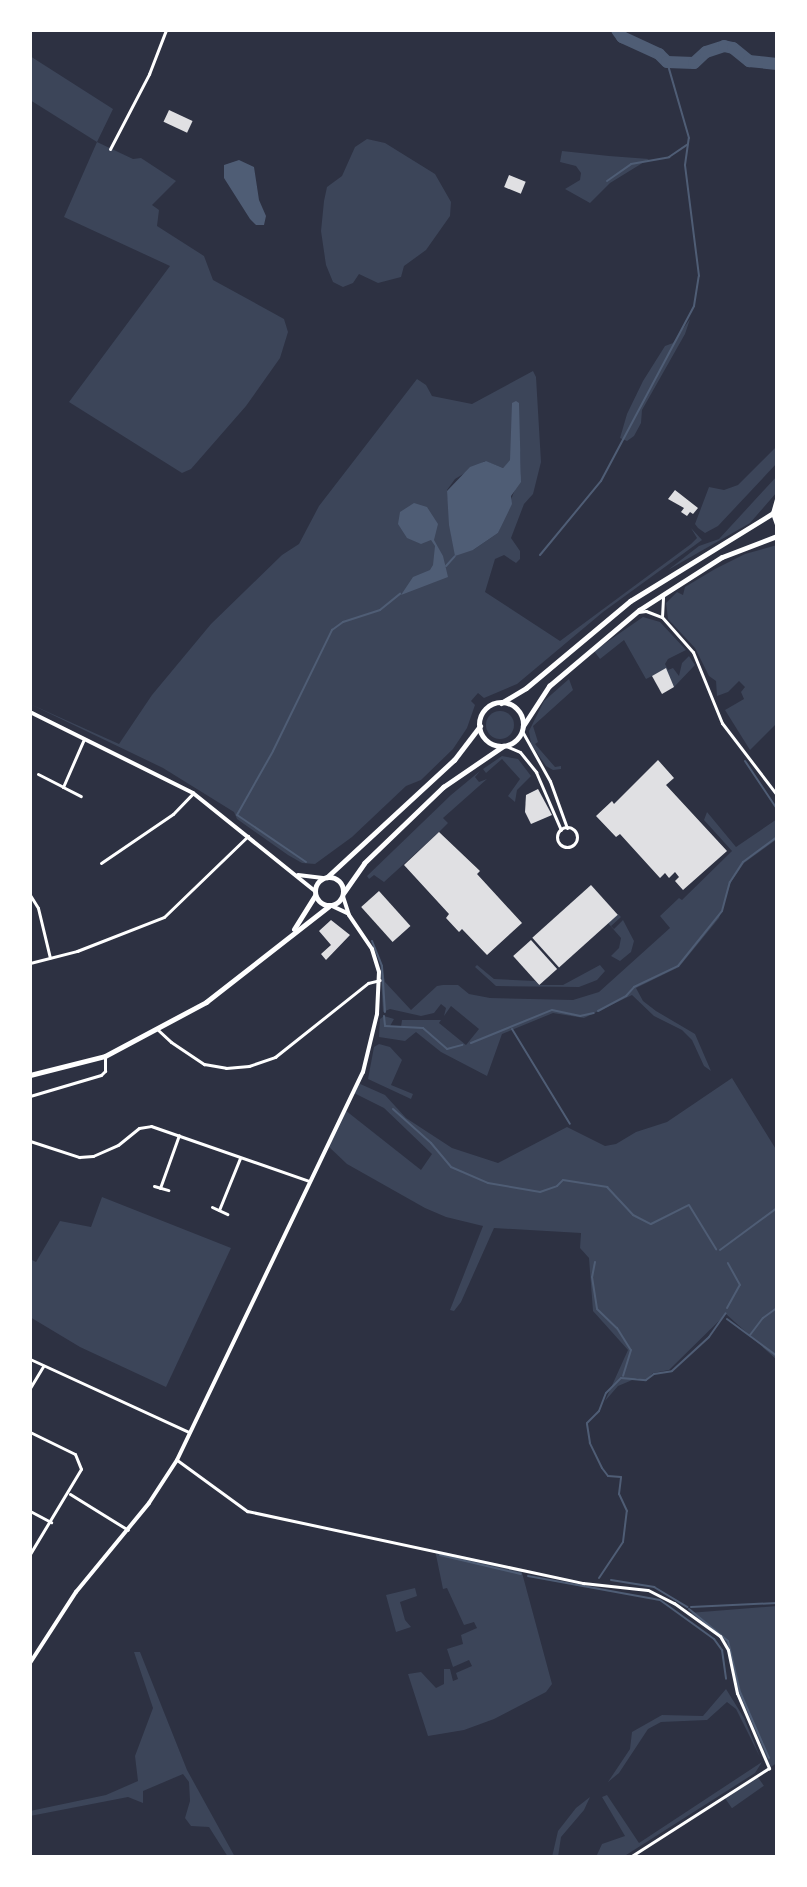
<!DOCTYPE html>
<html>
<head>
<meta charset="utf-8">
<style>
	body { margin:0 }
	#map { position:relative; width:807px; height:1887px; overflow:hidden; background:#2d3142; font-family:Ubuntu,sans-serif }
	div>[style] { position:absolute }
	.green>* { inset:0; background:#3c4559; transform-origin:0 0 }
	.round { border-radius:50% }
	.water>* { inset:0; background:#4f5d75 }
	.stream>* { height:2px; margin:-1px; padding:0 1px; transform-origin:1px; border-radius:1px; background:#4f5d75 }
	.river>* { height:12px; margin:-6px; padding:0 6px; transform-origin:6px; border-radius:6px; background:#4f5d75 }
	.building>* { inset:0; background:#e0e0e3; transform-origin:0 0 }
	.minor>* { height:3px; margin:-1.5px; padding:0 1.5px; transform-origin:1.5px; border-radius:1.5px; background:#fff }
	.minor>.ring { margin:-1.5px; padding:0; box-sizing:content-box; background:none; border:3px solid #fff; border-radius:50% }
	.tertiary>* { height:4px; margin:-2px; padding:0 2px; transform-origin:2px; border-radius:2px; background:#fff }
	.primary>* { height:5px; margin:-2.5px; padding:0 2.5px; transform-origin:2.5px; border-radius:2.5px; background:#fff }
	.primary>.ring { margin:-2.5px; padding:0; box-sizing:content-box; background:none; border:5px solid #fff; border-radius:50% }
	span { translate:-50% -50%; white-space:nowrap; text-align:center; line-height:1.15; -webkit-text-stroke:8px #fff; paint-order:stroke }
	.frame { position:absolute; inset:0; border:32px solid #fff; pointer-events:none }
</style>
</head>
<body>
<div id="map">
	<div class="green">
		<div style="clip-path:polygon(30px 56px,113px 109px,97px 142px,133px 159px,141px 158px,176px 181px,152px 205px,159px 210px,157px 226px,204px 256px,213px 280px,284px 319px,288px 332px,280px 358px,246px 406px,191px 469px,182px 473px,69px 402px,170px 266px,64px 217px,97px 142px,30px 100px)"></div>
		<div style="clip-path:polygon(367px 139px,385px 143px,435px 174px,451px 202px,450px 216px,426px 250px,404px 266px,401px 277px,378px 283px,359px 274px,353px 283px,343px 287px,333px 282px,326px 265px,321px 231px,324px 201px,327px 187px,342px 176px,355px 147px)"></div>
		<div style="clip-path:polygon(562px 151px,609px 156px,649px 159px,610px 183px,590px 203px,565px 189px,580px 180px,581px 173px,576px 166px,560px 162px)"></div>
		<div style="clip-path:polygon(690px 319px,685px 334px,642px 410px,641px 423px,634px 436px,627px 441px,620px 438px,627px 414px,643px 381px,665px 346px,673px 343px)"></div>
		<div style="clip-path:polygon(evenodd,533px 371px,536px 377px,541px 462px,533px 494px,524px 504px,511px 538px,520px 551px,520px 559px,516px 563px,504px 555px,495px 559px,485px 592px,560px 641px,691px 544px,697px 538px,691px 528px,702px 540px,603px 612px,517px 684px,484px 698px,478px 693px,471px 701px,475px 705px,467px 728px,453px 749px,421px 780px,406px 786px,352px 837px,315px 864px,302px 863px,288px 855px,237px 819px,234px 812px,163px 768px,30px 704px,119px 744px,152px 695px,211px 624px,282px 555px,299px 544px,319px 506px,417px 379px,426px 385px,432px 396px,472px 404px,533px 371px,520px 450px,521px 474px,498px 533px,473px 550px,452px 538px,447px 490px,455px 479px,485px 461px,503px 468px,520px 450px)"></div>
		<div style="clip-path:polygon(777px 446px,777px 463px,718px 526px,705px 533px,698px 528px,695px 524px,709px 487px,724px 490px,738px 485px)"></div>
		<div style="clip-path:polygon(777px 476px,777px 492px,750px 523px,668px 570px,699px 546px,719px 539px)"></div>
		<div style="clip-path:polygon(777px 545px,777px 723px,750px 750px,725px 710px,744px 699px,741px 692px,745px 687px,739px 681px,728px 692px,717px 696px,716px 681px,709px 676px,695px 648px,668px 619px,666px 603px,677px 592px,683px 595px,685px 587px,715px 569px,745px 554px)"></div>
		<div style="clip-path:polygon(643px 617px,660px 622px,686px 650px,668px 659px,665px 664px,668px 670px,673px 668px,679px 676px,682px 663px,689px 656px,695px 665px,674px 687px,666px 669px,646px 679px,624px 640px,600px 659px,594px 651px)"></div>
		<div style="clip-path:polygon(569px 679px,573px 690px,533px 726px,538px 742px,535px 744px,555px 767px,561px 766px,561px 769px,553px 770px,546px 766px,531px 744px,529px 731px,544px 701px)"></div>
		<div class="round" style="left:486px;top:711px;width:28px;height:28px"></div>
		<div style="clip-path:polygon(502px 756px,518px 759px,531px 776px,517px 790px,515px 802px,508px 796px,520px 779px,502px 759px,486px 773px,483px 769px)"></div>
		<div style="clip-path:polygon(480px 771px,475px 777px,479px 782px,487px 779px,443px 818px,448px 823px,439px 832px,384px 882px,374px 875px,369px 879px,367px 876px,451px 795px)"></div>
		<div style="clip-path:polygon(707px 812px,736px 847px,777px 819px,777px 839px,744px 863px,731px 882px,719px 918px,679px 967px,636px 988px,643px 1001px,656px 1011px,695px 1034px,711px 1071px,704px 1066px,692px 1040px,682px 1030px,654px 1016px,632px 995px,584px 1018px,553px 1013px,502px 1034px,487px 1076px,441px 1052px,416px 1032px,405px 1041px,379px 1037px,380px 1019px,384px 1016px,394px 1019px,390px 1026px,401px 1027px,402px 1020px,441px 1020px,439px 1023px,466px 1045px,479px 1029px,451px 1006px,444px 1016px,446px 1008px,441px 1004px,434px 1013px,421px 1016px,390px 1009px,383px 1012px,380px 957px,385px 982px,411px 1010px,437px 986px,443px 985px,458px 985px,469px 994px,490px 998px,573px 1000px,599px 992px,670px 928px,660px 916px,679px 898px,682px 900px,732px 851px,704px 820px)"></div>
		<div style="clip-path:polygon(618px 914px,621px 917px,611px 926px,614px 929px,623px 920px,634px 941px,631px 952px,620px 961px,611px 956px,619px 948px,621px 938px,608px 923px)"></div>
		<div style="clip-path:polygon(477px 965px,494px 979px,535px 981px,539px 985px,563px 985px,600px 965px,605px 971px,597px 980px,579px 987px,496px 986px,475px 967px)"></div>
		<div style="clip-path:polygon(379px 1044px,390px 1047px,402px 1060px,391px 1085px,413px 1094px,411px 1099px,368px 1079px,374px 1047px)"></div>
		<div style="clip-path:polygon(732px 1078px,777px 1151px,777px 1360px,726px 1314px,669px 1370px,653px 1373px,645px 1381px,637px 1378px,618px 1386px,605px 1401px,628px 1350px,593px 1311px,589px 1258px,580px 1248px,581px 1233px,494px 1228px,461px 1302px,454px 1311px,450px 1310px,483px 1226px,446px 1217px,425px 1208px,347px 1164px,327px 1145px,345px 1110px,421px 1170px,432px 1154px,384px 1108px,354px 1093px,358px 1083px,385px 1095px,406px 1118px,452px 1148px,498px 1163px,567px 1127px,605px 1146px,616px 1144px,636px 1132px,667px 1122px)"></div>
		<div style="clip-path:polygon(102px 1197px,231px 1248px,166px 1387px,80px 1347px,30px 1317px,30px 1259px,36px 1262px,60px 1221px,91px 1227px)"></div>
		<div style="clip-path:polygon(435px 1550px,521px 1569px,552px 1684px,546px 1692px,494px 1719px,464px 1730px,428px 1736px,408px 1674px,421px 1672px,436px 1688px,444px 1684px,444px 1669px,450px 1669px,453px 1681px,458px 1679px,456px 1673px,472px 1666px,469px 1660px,453px 1667px,447px 1649px,463px 1644px,461px 1635px,477px 1628px,474px 1622px,464px 1625px,447px 1588px,443px 1589px)"></div>
		<div style="clip-path:polygon(415px 1588px,417px 1596px,400px 1602px,405px 1620px,411px 1627px,396px 1632px,386px 1595px)"></div>
		<div style="clip-path:polygon(777px 1606px,777px 1763px,769px 1768px,735px 1686px,728px 1650px,721px 1639px,689px 1613px)"></div>
		<div style="clip-path:polygon(134px 1652px,140px 1652px,187px 1770px,235px 1857px,228px 1857px,209px 1827px,191px 1826px,185px 1818px,190px 1801px,189px 1782px,183px 1774px,143px 1791px,143px 1803px,128px 1797px,30px 1816px,30px 1811px,106px 1795px,138px 1781px,135px 1756px,153px 1708px)"></div>
		<div style="clip-path:polygon(726px 1689px,744px 1718px,760px 1757px,736px 1709px,727px 1702px,707px 1720px,661px 1722px,648px 1729px,619px 1773px,608px 1782px,630px 1749px,632px 1732px,662px 1715px,703px 1716px)"></div>
		<div style="clip-path:polygon(762px 1762px,755px 1773px,623px 1857px,596px 1857px,602px 1844px,625px 1836px,602px 1797px,607px 1795px,639px 1843px)"></div>
		<div style="left:757px;top:1776px;width:12px;height:39px;rotate:55deg"></div>
		<div style="clip-path:polygon(590px 1797px,584px 1810px,561px 1837px,558px 1857px,552px 1857px,558px 1831px,576px 1808px)"></div>
	</div>
	<div class="water">
		<div style="clip-path:polygon(239px 160px,254px 167px,259px 200px,266px 216px,264px 225px,256px 225px,250px 219px,224px 178px,224px 165px)"></div>
		<div style="clip-path:polygon(516px 401px,519px 403px,521px 482px,511px 496px,512px 504px,498px 533px,473px 550px,455px 556px,449px 525px,447px 491px,470px 467px,486px 461px,503px 468px,510px 460px,512px 403px)"></div>
		<div style="clip-path:polygon(414px 503px,427px 507px,438px 524px,434px 540px,443px 556px,448px 577px,401px 595px,413px 577px,430px 570px,433px 565px,435px 546px,431px 540px,421px 544px,407px 538px,398px 524px,400px 512px)"></div>
	</div>
	<div class="stream">
		<div style="left:607px;top:181px;width:29px;rotate:-35deg"></div>
		<div style="left:631px;top:164px;width:39px;rotate:-10deg"></div>
		<div style="left:669px;top:157px;width:22px;rotate:-34deg"></div>
		<div style="left:540px;top:555px;width:96px;rotate:-50.5deg"></div>
		<div style="left:601px;top:481px;width:198px;rotate:-62deg"></div>
		<div style="left:694px;top:306px;width:30px;rotate:-81deg"></div>
		<div style="left:699px;top:276px;width:112px;rotate:-97.2deg"></div>
		<div style="left:685px;top:165px;width:27px;rotate:-82deg"></div>
		<div style="left:689px;top:138px;width:79px;rotate:-106.1deg"></div>
		<div style="left:446px;top:566px;width:13px;rotate:-48deg"></div>
		<div style="left:745px;top:761px;width:58px;rotate:56.3deg"></div>
		<div style="left:306px;top:862px;width:83px;rotate:-145.7deg"></div>
		<div style="left:237px;top:815px;width:73px;rotate:-60.6deg"></div>
		<div style="left:273px;top:751px;width:135px;rotate:-64deg"></div>
		<div style="left:332px;top:630px;width:14px;rotate:-36deg"></div>
		<div style="left:343px;top:622px;width:39px;rotate:-18deg"></div>
		<div style="left:380px;top:610px;width:26px;rotate:-39deg"></div>
		<div style="left:372px;top:941px;width:27px;rotate:68deg"></div>
		<div style="left:382px;top:966px;width:46px;rotate:86.3deg"></div>
		<div style="left:598px;top:1011px;width:32px;rotate:-28deg"></div>
		<div style="left:626px;top:996px;width:12px;rotate:-48deg"></div>
		<div style="left:634px;top:987px;width:49px;rotate:-25.5deg"></div>
		<div style="left:678px;top:966px;width:70px;rotate:-51.3deg"></div>
		<div style="left:722px;top:911px;width:30px;rotate:-75deg"></div>
		<div style="left:730px;top:882px;width:24px;rotate:-57deg"></div>
		<div style="left:743px;top:862px;width:42px;rotate:-36.3deg"></div>
		<div style="left:384px;top:1016px;width:10px;rotate:84deg"></div>
		<div style="left:385px;top:1026px;width:38px;rotate:3deg"></div>
		<div style="left:423px;top:1028px;width:32px;rotate:41deg"></div>
		<div style="left:447px;top:1049px;width:16px;rotate:-15deg"></div>
		<div style="left:512px;top:1029px;width:111px;rotate:58.6deg"></div>
		<div style="left:471px;top:1043px;width:87px;rotate:-22.2deg"></div>
		<div style="left:552px;top:1010px;width:29px;rotate:12deg"></div>
		<div style="left:580px;top:1016px;width:14px;rotate:-12deg"></div>
		<div style="left:393px;top:1109px;width:51px;rotate:41.8deg"></div>
		<div style="left:431px;top:1143px;width:31px;rotate:50deg"></div>
		<div style="left:451px;top:1167px;width:40px;rotate:23.4deg"></div>
		<div style="left:488px;top:1183px;width:53px;rotate:9.8deg"></div>
		<div style="left:540px;top:1192px;width:18px;rotate:-19deg"></div>
		<div style="left:557px;top:1186px;width:8px;rotate:-45deg"></div>
		<div style="left:563px;top:1180px;width:45px;rotate:9deg"></div>
		<div style="left:607px;top:1187px;width:38px;rotate:47deg"></div>
		<div style="left:633px;top:1215px;width:20px;rotate:27deg"></div>
		<div style="left:651px;top:1224px;width:42px;rotate:-26.6deg"></div>
		<div style="left:689px;top:1205px;width:52px;rotate:58.5deg"></div>
		<div style="left:720px;top:1250px;width:71px;rotate:-36.4deg"></div>
		<div style="left:595px;top:1262px;width:15px;rotate:101deg"></div>
		<div style="left:592px;top:1277px;width:32px;rotate:81deg"></div>
		<div style="left:597px;top:1309px;width:28px;rotate:44deg"></div>
		<div style="left:617px;top:1328px;width:26px;rotate:58deg"></div>
		<div style="left:631px;top:1350px;width:27px;rotate:107deg"></div>
		<div style="left:727px;top:1308px;width:26px;rotate:-61deg"></div>
		<div style="left:740px;top:1285px;width:25px;rotate:-119deg"></div>
		<div style="left:727px;top:1319px;width:62px;rotate:36.5deg"></div>
		<div style="left:750px;top:1335px;width:21px;rotate:-53deg"></div>
		<div style="left:763px;top:1318px;width:17px;rotate:-36deg"></div>
		<div style="left:440px;top:1555px;width:83px;rotate:13.2deg"></div>
		<div style="left:528px;top:1576px;width:134px;rotate:10.3deg"></div>
		<div style="left:660px;top:1600px;width:67px;rotate:35.8deg"></div>
		<div style="left:714px;top:1639px;width:14px;rotate:54deg"></div>
		<div style="left:722px;top:1650px;width:29px;rotate:82deg"></div>
		<div style="left:599px;top:1578px;width:43px;rotate:-56.3deg"></div>
		<div style="left:623px;top:1542px;width:31px;rotate:-83deg"></div>
		<div style="left:627px;top:1511px;width:19px;rotate:-115deg"></div>
		<div style="left:619px;top:1494px;width:17px;rotate:-83deg"></div>
		<div style="left:621px;top:1477px;width:13px;rotate:-176deg"></div>
		<div style="left:608px;top:1476px;width:10px;rotate:-127deg"></div>
		<div style="left:602px;top:1468px;width:28px;rotate:-116deg"></div>
		<div style="left:590px;top:1443px;width:20px;rotate:-99deg"></div>
		<div style="left:587px;top:1423px;width:17px;rotate:-45deg"></div>
		<div style="left:599px;top:1411px;width:19px;rotate:-69deg"></div>
		<div style="left:606px;top:1393px;width:21px;rotate:-45deg"></div>
		<div style="left:621px;top:1378px;width:25px;rotate:5deg"></div>
		<div style="left:646px;top:1380px;width:10px;rotate:-37deg"></div>
		<div style="left:654px;top:1374px;width:18px;rotate:-9deg"></div>
		<div style="left:672px;top:1371px;width:50px;rotate:-42.6deg"></div>
		<div style="left:709px;top:1337px;width:29px;rotate:-55deg"></div>
		<div style="left:611px;top:1580px;width:44px;rotate:9.2deg"></div>
		<div style="left:654px;top:1587px;width:39px;rotate:31deg"></div>
		<div style="left:691px;top:1607px;width:86px;rotate:-2.7deg"></div>
		<div style="left:689px;top:1609px;width:50px;rotate:39.4deg"></div>
		<div style="left:728px;top:1641px;width:52px;rotate:76.8deg"></div>
		<div style="left:740px;top:1692px;width:72px;rotate:66.3deg"></div>
	</div>
	<div class="river">
		<div style="left:617px;top:30px;width:9px;rotate:54deg"></div>
		<div style="left:622px;top:37px;width:41px;rotate:24.7deg"></div>
		<div style="left:659px;top:54px;width:11px;rotate:45deg"></div>
		<div style="left:667px;top:62px;width:27px;rotate:2deg"></div>
		<div style="left:694px;top:63px;width:16px;rotate:-43deg"></div>
		<div style="left:706px;top:52px;width:19px;rotate:-18deg"></div>
		<div style="left:724px;top:46px;width:9px;rotate:13deg"></div>
		<div style="left:733px;top:48px;width:21px;rotate:39deg"></div>
		<div style="left:749px;top:61px;width:28px;rotate:6deg"></div>
	</div>
	<div class="building">
		<div style="left:169px;top:110px;width:26px;height:13px;rotate:25deg"></div>
		<div style="left:509px;top:175px;width:18px;height:13px;rotate:22deg"></div>
		<div style="clip-path:polygon(675px 490px,698px 508px,693px 514px,690px 512px,687px 516px,681px 512px,684px 508px,668px 499px)"></div>
		<div style="clip-path:polygon(666px 668px,674px 687px,662px 694px,652px 676px)"></div>
		<div style="clip-path:polygon(658px 760px,674px 778px,666px 785px,727px 851px,683px 890px,675px 881px,679px 877px,675px 872px,669px 878px,665px 873px,660px 878px,620px 834px,616px 837px,596px 816px,612px 801px,614px 804px)"></div>
		<div style="clip-path:polygon(538px 789px,552px 815px,531px 824px,525px 812px,526px 795px)"></div>
		<div style="clip-path:polygon(439px 832px,480px 871px,477px 874px,522px 923px,487px 955px,462px 929px,459px 932px,446px 918px,449px 914px,404px 865px)"></div>
		<div style="left:591px;top:885px;width:40px;height:79px;rotate:48deg"></div>
		<div style="left:379px;top:891px;width:47px;height:24px;rotate:48deg"></div>
		<div style="clip-path:polygon(331px 920px,350px 935px,326px 960px,321px 954px,331px 945px,319px 931px)"></div>
		<div style="left:531px;top:940px;width:39px;height:24px;rotate:48deg"></div>
	</div>
	<div class="minor">
		<div style="left:110px;top:149px;width:85px;rotate:-62.5deg"></div>
		<div style="left:149px;top:74px;width:47px;rotate:-68.9deg"></div>
		<div style="left:638px;top:612px;width:8px;rotate:-7deg"></div>
		<div style="left:646px;top:611px;width:17px;rotate:21deg"></div>
		<div style="left:662px;top:617px;width:47px;rotate:48.5deg"></div>
		<div style="left:693px;top:652px;width:77px;rotate:67.8deg"></div>
		<div style="left:722px;top:723px;width:91px;rotate:52.6deg"></div>
		<div style="left:662px;top:617px;width:20px;rotate:-87deg"></div>
		<div style="left:522px;top:731px;width:57px;rotate:60.8deg"></div>
		<div style="left:550px;top:781px;width:50px;rotate:70.1deg"></div>
		<div style="left:506px;top:746px;width:15px;rotate:23deg"></div>
		<div style="left:520px;top:752px;width:26px;rotate:51deg"></div>
		<div style="left:536px;top:772px;width:63px;rotate:66.7deg"></div>
		<div style="left:38px;top:774px;width:28px;rotate:27deg"></div>
		<div style="left:63px;top:787px;width:52px;rotate:-66.4deg"></div>
		<div style="left:63px;top:787px;width:20px;rotate:27deg"></div>
		<div class="ring" style="left:557px;top:827px;width:17px;height:17px"></div>
		<div style="left:101px;top:863px;width:87px;rotate:-34.2deg"></div>
		<div style="left:173px;top:814px;width:29px;rotate:-46deg"></div>
		<div style="left:30px;top:895px;width:15px;rotate:58deg"></div>
		<div style="left:38px;top:908px;width:51px;rotate:76.5deg"></div>
		<div style="left:30px;top:963px;width:49px;rotate:-14.3deg"></div>
		<div style="left:77px;top:951px;width:93px;rotate:-21.3deg"></div>
		<div style="left:164px;top:917px;width:117px;rotate:-44deg"></div>
		<div style="left:157px;top:1029px;width:19px;rotate:43deg"></div>
		<div style="left:171px;top:1042px;width:40px;rotate:34deg"></div>
		<div style="left:204px;top:1064px;width:22px;rotate:10deg"></div>
		<div style="left:226px;top:1068px;width:23px;rotate:-5deg"></div>
		<div style="left:249px;top:1066px;width:28px;rotate:-19deg"></div>
		<div style="left:275px;top:1057px;width:119px;rotate:-38.5deg"></div>
		<div style="left:368px;top:983px;width:12px;rotate:-14deg"></div>
		<div style="left:30px;top:1096px;width:74px;rotate:-16.5deg"></div>
		<div style="left:101px;top:1075px;width:6px;rotate:-45deg"></div>
		<div style="left:105px;top:1071px;width:15px;rotate:-90deg"></div>
		<div style="left:30px;top:1141px;width:52px;rotate:18.1deg"></div>
		<div style="left:79px;top:1157px;width:14px;rotate:-4deg"></div>
		<div style="left:93px;top:1156px;width:27px;rotate:-24deg"></div>
		<div style="left:118px;top:1145px;width:27px;rotate:-39deg"></div>
		<div style="left:139px;top:1128px;width:12px;rotate:-9deg"></div>
		<div style="left:151px;top:1126px;width:167px;rotate:19.2deg"></div>
		<div style="left:154px;top:1186px;width:15px;rotate:16deg"></div>
		<div style="left:160px;top:1188px;width:56px;rotate:-70.3deg"></div>
		<div style="left:212px;top:1207px;width:17px;rotate:25deg"></div>
		<div style="left:219px;top:1210px;width:56px;rotate:-68deg"></div>
		<div style="left:30px;top:1359px;width:175px;rotate:24.7deg"></div>
		<div style="left:30px;top:1388px;width:26px;rotate:-59deg"></div>
		<div style="left:30px;top:1432px;width:50px;rotate:26.1deg"></div>
		<div style="left:75px;top:1454px;width:16px;rotate:68deg"></div>
		<div style="left:81px;top:1469px;width:99px;rotate:121deg"></div>
		<div style="left:177px;top:1460px;width:87px;rotate:36.1deg"></div>
		<div style="left:247px;top:1511px;width:344px;rotate:12.1deg"></div>
		<div style="left:583px;top:1583px;width:65px;rotate:6.1deg"></div>
		<div style="left:648px;top:1590px;width:29px;rotate:27deg"></div>
		<div style="left:674px;top:1603px;width:57px;rotate:35.7deg"></div>
		<div style="left:720px;top:1636px;width:16px;rotate:60deg"></div>
		<div style="left:728px;top:1650px;width:44px;rotate:78.2deg"></div>
		<div style="left:737px;top:1693px;width:82px;rotate:66.9deg"></div>
		<div style="left:769px;top:1768px;width:165px;rotate:147.4deg"></div>
		<div style="left:70px;top:1494px;width:68px;rotate:31.8deg"></div>
		<div style="left:30px;top:1511px;width:24px;rotate:28deg"></div>
	</div>
	<div class="tertiary">
		<div style="left:30px;top:712px;width:182px;rotate:26.4deg"></div>
		<div style="left:193px;top:793px;width:156px;rotate:38.8deg"></div>
		<div style="left:298px;top:875px;width:25px;rotate:7deg"></div>
		<div style="left:332px;top:906px;width:17px;rotate:25deg"></div>
		<div style="left:30px;top:1663px;width:85px;rotate:-57.1deg"></div>
		<div style="left:76px;top:1592px;width:115px;rotate:-50.6deg"></div>
		<div style="left:149px;top:1503px;width:51px;rotate:-56.9deg"></div>
		<div style="left:177px;top:1460px;width:430px;rotate:-64.4deg"></div>
		<div style="left:363px;top:1072px;width:60px;rotate:-76.4deg"></div>
		<div style="left:377px;top:1014px;width:42px;rotate:-87.3deg"></div>
		<div style="left:379px;top:972px;width:24px;rotate:-107deg"></div>
		<div style="left:372px;top:949px;width:41px;rotate:-124.1deg"></div>
		<div style="left:349px;top:915px;width:19px;rotate:-108deg"></div>
	</div>
	<div class="primary">
		<div style="left:777px;top:499px;width:15px;rotate:106deg"></div>
		<div style="left:773px;top:513px;width:12px;rotate:70deg"></div>
		<div class="ring" style="left:479px;top:702px;width:39px;height:39px"></div>
		<div style="left:501px;top:703px;width:29px;rotate:-31deg"></div>
		<div style="left:526px;top:688px;width:136px;rotate:-39.9deg"></div>
		<div style="left:630px;top:601px;width:168px;rotate:-31.6deg"></div>
		<div style="left:523px;top:726px;width:48px;rotate:-57deg"></div>
		<div style="left:549px;top:686px;width:118px;rotate:-40.2deg"></div>
		<div style="left:639px;top:610px;width:98px;rotate:-32.6deg"></div>
		<div style="left:722px;top:557px;width:59px;rotate:-20.9deg"></div>
		<div class="ring" style="left:315px;top:877px;width:23px;height:23px"></div>
		<div style="left:327px;top:877px;width:173px;rotate:-42.7deg"></div>
		<div style="left:454px;top:760px;width:43px;rotate:-52.6deg"></div>
		<div style="left:344px;top:892px;width:35px;rotate:-55deg"></div>
		<div style="left:364px;top:863px;width:110px;rotate:-43.9deg"></div>
		<div style="left:443px;top:787px;width:73px;rotate:-34.3deg"></div>
		<div style="left:294px;top:929px;width:40px;rotate:-58deg"></div>
		<div style="left:30px;top:1075px;width:77px;rotate:-14.2deg"></div>
		<div style="left:105px;top:1056px;width:115px;rotate:-28.1deg"></div>
		<div style="left:206px;top:1002px;width:156px;rotate:-38deg"></div>
	</div>
	<div class="frame"></div>
</div>
</body>
</html>
